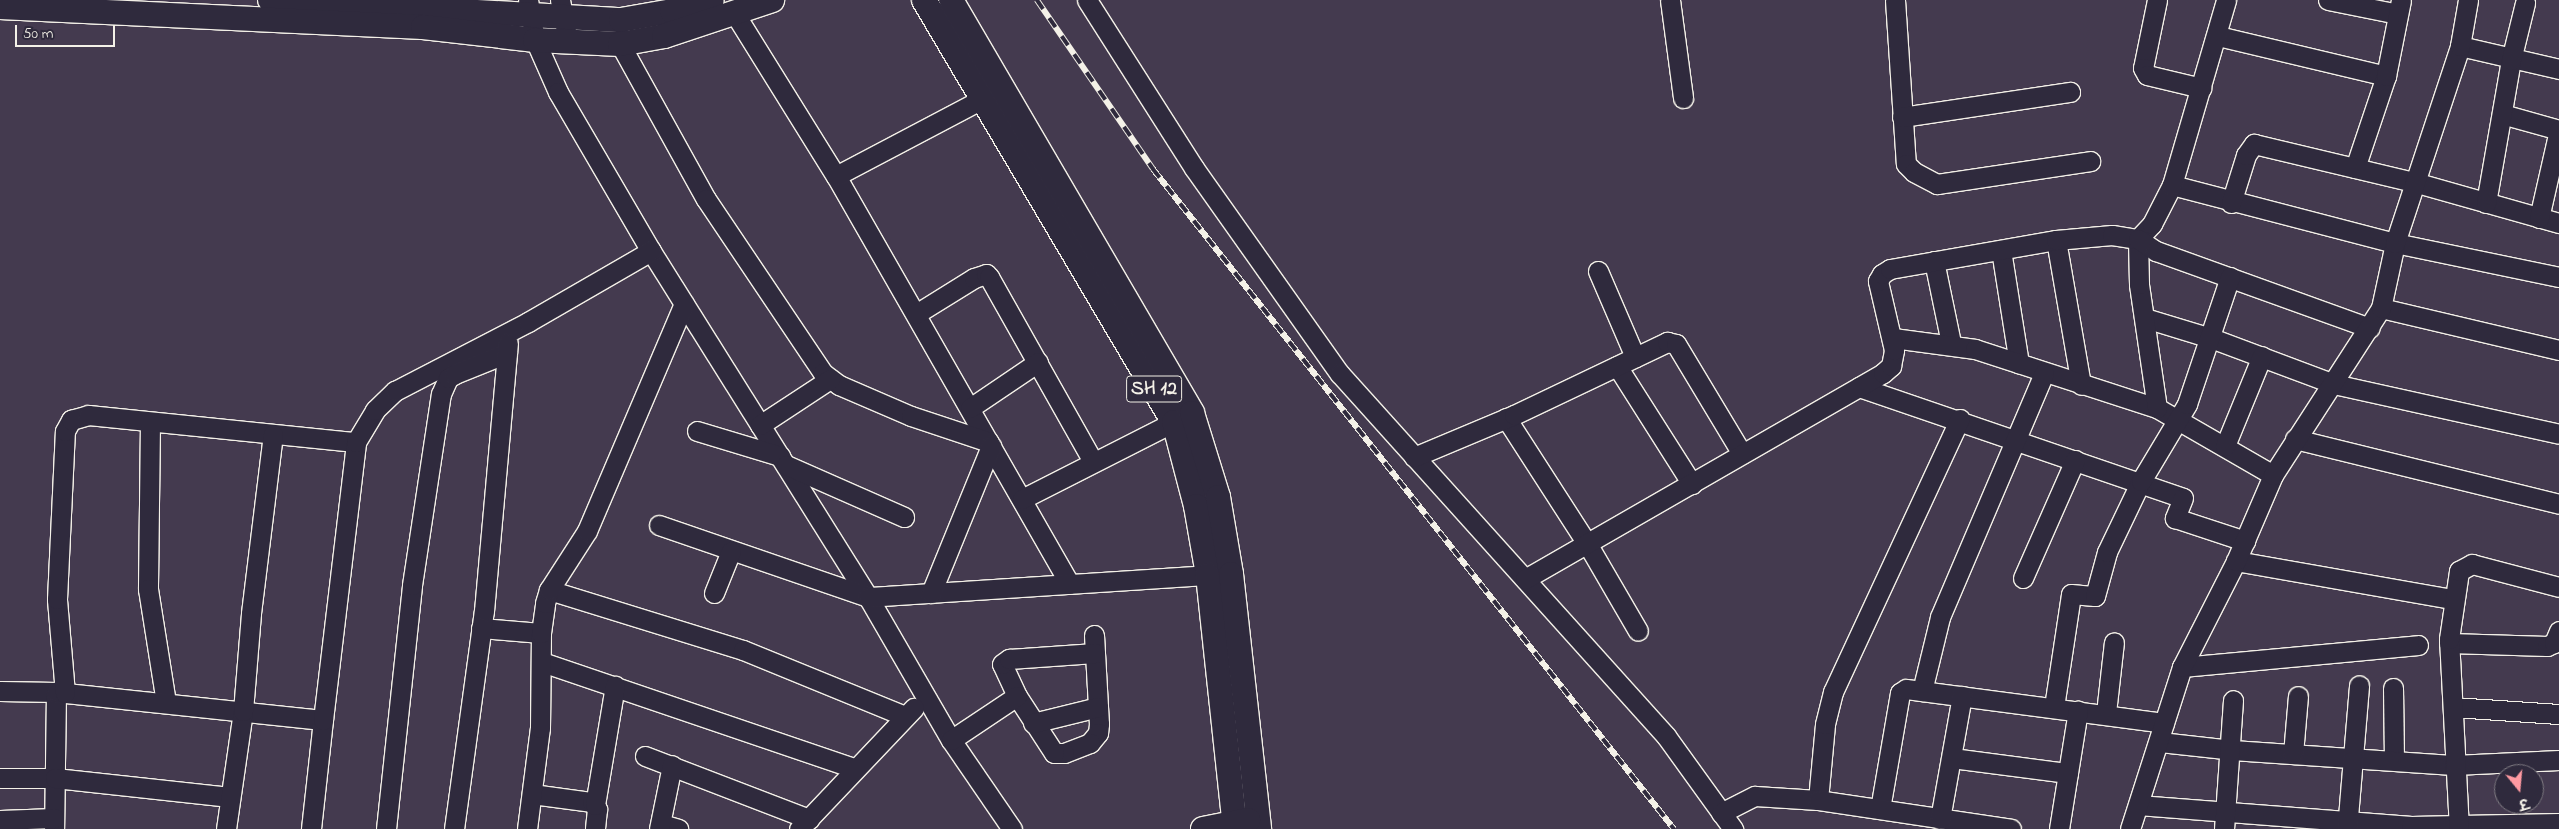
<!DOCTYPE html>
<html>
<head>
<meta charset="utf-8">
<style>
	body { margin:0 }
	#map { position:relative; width:2559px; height:829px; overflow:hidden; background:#443a4f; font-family:"Indie Flower","Playpen Sans Deva",sans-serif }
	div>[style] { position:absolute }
	.roads { filter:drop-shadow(1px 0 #f4f1e8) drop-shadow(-1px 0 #f4f1e8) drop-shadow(0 1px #f4f1e8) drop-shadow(0 -1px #f4f1e8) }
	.minor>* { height:19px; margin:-9.5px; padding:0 9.5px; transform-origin:9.5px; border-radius:9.5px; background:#2f2a3d }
	.major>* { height:24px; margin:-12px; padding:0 12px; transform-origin:12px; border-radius:12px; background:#2f2a3d }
	.rail>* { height:5.5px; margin-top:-2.75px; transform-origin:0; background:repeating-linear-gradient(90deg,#2f2a3d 0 11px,#f4f1e8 0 22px); box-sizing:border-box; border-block:1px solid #f4f1e8 }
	span { translate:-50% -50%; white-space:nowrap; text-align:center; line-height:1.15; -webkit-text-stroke:4px #2f2a3d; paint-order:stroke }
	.shield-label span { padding:1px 4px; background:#2f2a3d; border:1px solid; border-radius:4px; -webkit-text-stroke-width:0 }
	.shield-label { font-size:20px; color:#f4f1e8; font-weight:700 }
	.north { position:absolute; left:2494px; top:764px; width:50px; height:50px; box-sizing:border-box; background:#2f2a3d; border:1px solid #7e7a81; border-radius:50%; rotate:163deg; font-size:14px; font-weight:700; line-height:20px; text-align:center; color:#f4f1e8 }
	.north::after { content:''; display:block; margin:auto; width:18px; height:22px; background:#ff9aa2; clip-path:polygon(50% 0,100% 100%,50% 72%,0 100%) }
	.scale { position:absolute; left:15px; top:25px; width:100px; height:22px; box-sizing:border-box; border:2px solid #f4f1e8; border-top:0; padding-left:6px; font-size:15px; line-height:18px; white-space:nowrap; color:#f4f1e8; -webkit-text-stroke:4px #2f2a3d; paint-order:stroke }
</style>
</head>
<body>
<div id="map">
	<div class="roads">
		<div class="minor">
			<div style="left:528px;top:0;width:41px;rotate:80.1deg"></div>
			<div style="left:535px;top:40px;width:57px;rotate:66.1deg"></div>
			<div style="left:558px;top:92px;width:184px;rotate:59.7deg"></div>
			<div style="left:651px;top:251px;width:408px;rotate:57.9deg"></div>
			<div style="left:868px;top:597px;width:165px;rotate:59.9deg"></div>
			<div style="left:951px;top:740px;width:108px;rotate:55.6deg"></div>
			<div style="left:560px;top:0;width:42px;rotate:79deg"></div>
			<div style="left:1087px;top:0;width:199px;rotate:57.5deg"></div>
			<div style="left:1194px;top:168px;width:252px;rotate:54.7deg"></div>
			<div style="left:1340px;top:374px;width:487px;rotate:48deg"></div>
			<div style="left:1666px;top:736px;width:115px;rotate:54.2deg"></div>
			<div style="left:1670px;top:0;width:99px;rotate:82.4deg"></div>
			<div style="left:1895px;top:0;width:164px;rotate:86.2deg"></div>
			<div style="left:1906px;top:164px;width:11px;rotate:45deg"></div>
			<div style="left:1914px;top:172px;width:26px;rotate:28deg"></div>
			<div style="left:1937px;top:184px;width:155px;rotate:-8.5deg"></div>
			<div style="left:2157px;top:0;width:69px;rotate:101.6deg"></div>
			<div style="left:2143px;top:68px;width:8px;rotate:60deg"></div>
			<div style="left:2147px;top:75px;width:56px;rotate:13.5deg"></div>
			<div style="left:2328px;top:0;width:71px;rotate:11.3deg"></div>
			<div style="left:735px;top:14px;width:191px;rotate:58.1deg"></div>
			<div style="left:836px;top:176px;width:470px;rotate:60.2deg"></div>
			<div style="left:2218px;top:36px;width:173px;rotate:13.4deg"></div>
			<div style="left:620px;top:44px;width:177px;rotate:61deg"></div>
			<div style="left:706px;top:199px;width:210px;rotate:56.1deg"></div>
			<div style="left:823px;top:373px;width:20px;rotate:37deg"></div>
			<div style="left:839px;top:385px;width:78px;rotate:23.3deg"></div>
			<div style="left:911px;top:416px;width:82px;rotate:18.4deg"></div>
			<div style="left:2460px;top:46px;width:102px;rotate:13.1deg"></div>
			<div style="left:2502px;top:114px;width:59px;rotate:15.7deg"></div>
			<div style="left:1902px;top:117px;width:170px;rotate:-8.5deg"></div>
			<div style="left:2355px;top:168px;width:97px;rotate:-71.4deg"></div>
			<div style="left:2386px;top:76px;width:77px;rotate:-78.8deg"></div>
			<div style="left:836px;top:176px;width:165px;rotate:-27.8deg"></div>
			<div style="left:2172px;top:185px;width:230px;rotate:14.6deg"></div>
			<div style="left:2395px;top:243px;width:167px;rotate:11.7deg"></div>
			<div style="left:2231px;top:203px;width:50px;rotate:-72.6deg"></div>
			<div style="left:2246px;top:155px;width:14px;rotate:-54deg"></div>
			<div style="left:2254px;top:144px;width:164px;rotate:13.4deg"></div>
			<div style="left:2414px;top:182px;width:151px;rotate:15.8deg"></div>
			<div style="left:2486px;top:203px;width:145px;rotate:-80.1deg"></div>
			<div style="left:2511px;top:60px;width:59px;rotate:-76.2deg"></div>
			<div style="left:2539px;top:218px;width:90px;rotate:-77.2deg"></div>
			<div style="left:2056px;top:240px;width:147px;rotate:80.2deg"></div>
			<div style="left:2001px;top:250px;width:115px;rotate:81deg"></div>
			<div style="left:1934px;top:261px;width:84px;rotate:78.3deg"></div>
			<div style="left:1598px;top:271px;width:94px;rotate:66.7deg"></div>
			<div style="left:2381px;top:308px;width:183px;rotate:13.3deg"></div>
			<div style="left:916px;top:314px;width:68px;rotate:-31.8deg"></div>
			<div style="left:974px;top:278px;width:13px;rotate:-18deg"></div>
			<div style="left:986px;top:274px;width:4px;rotate:45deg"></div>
			<div style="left:989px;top:277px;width:210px;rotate:60.6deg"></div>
			<div style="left:2145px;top:318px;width:69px;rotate:16.9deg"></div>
			<div style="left:2211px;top:338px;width:131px;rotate:20.5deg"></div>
			<div style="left:2334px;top:384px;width:230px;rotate:12.5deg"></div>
			<div style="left:1893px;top:338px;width:83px;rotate:7.6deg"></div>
			<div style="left:1975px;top:349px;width:191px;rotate:18deg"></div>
			<div style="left:2157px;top:408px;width:134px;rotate:30deg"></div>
			<div style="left:1617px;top:366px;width:140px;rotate:57.6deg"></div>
			<div style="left:1859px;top:387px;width:342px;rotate:18.9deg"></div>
			<div style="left:2183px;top:498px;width:22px;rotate:112deg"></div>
			<div style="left:2175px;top:518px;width:74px;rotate:18.2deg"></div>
			<div style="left:970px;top:408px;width:82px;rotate:-34.1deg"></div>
			<div style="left:2157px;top:408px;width:125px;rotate:-98.3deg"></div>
			<div style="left:2139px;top:284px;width:45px;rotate:-91.3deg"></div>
			<div style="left:2138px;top:239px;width:21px;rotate:-47deg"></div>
			<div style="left:2152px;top:224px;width:44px;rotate:-62.9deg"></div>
			<div style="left:2172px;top:185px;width:193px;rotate:-73.7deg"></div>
			<div style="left:1506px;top:418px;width:151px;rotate:57.2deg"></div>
			<div style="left:1588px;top:545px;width:99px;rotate:59.8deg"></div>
			<div style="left:150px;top:422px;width:167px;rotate:90.7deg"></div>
			<div style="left:148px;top:589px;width:115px;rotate:81deg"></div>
			<div style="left:760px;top:425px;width:84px;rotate:-33.3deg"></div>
			<div style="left:697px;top:431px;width:87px;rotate:16.8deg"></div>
			<div style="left:2295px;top:439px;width:272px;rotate:13.8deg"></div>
			<div style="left:2225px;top:446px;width:97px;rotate:-67.7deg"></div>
			<div style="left:1414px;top:457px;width:108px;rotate:-22.8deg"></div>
			<div style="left:1514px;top:415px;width:170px;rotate:-25.5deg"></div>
			<div style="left:1667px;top:342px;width:9px;rotate:13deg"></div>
			<div style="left:1676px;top:344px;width:128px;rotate:59deg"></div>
			<div style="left:786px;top:465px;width:129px;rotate:23.8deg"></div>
			<div style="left:1022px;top:499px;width:170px;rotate:-26.9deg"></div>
			<div style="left:659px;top:525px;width:221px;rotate:19deg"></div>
			<div style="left:868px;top:597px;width:341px;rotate:-3.7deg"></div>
			<div style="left:2236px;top:561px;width:219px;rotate:10deg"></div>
			<div style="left:2023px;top:578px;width:129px;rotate:-66.2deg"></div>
			<div style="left:1525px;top:579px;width:413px;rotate:-29.9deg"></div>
			<div style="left:1883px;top:373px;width:11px;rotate:-41deg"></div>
			<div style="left:1891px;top:366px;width:16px;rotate:-79deg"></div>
			<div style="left:1894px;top:350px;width:71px;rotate:-103.1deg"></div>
			<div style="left:1878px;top:281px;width:8px;rotate:-60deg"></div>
			<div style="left:1882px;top:274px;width:9px;rotate:-32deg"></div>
			<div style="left:1890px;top:269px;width:169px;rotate:-9.9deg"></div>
			<div style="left:2056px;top:240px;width:56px;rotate:-5.1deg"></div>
			<div style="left:2112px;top:235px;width:26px;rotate:9deg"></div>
			<div style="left:2138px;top:239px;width:22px;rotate:34deg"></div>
			<div style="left:2156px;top:251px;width:227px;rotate:19.8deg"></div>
			<div style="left:549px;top:590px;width:203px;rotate:17.2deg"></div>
			<div style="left:743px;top:650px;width:175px;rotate:22.2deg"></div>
			<div style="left:714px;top:593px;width:45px;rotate:-68deg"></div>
			<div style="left:931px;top:593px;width:159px;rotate:-67.8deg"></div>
			<div style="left:481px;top:628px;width:60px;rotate:4.8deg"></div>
			<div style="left:1094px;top:635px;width:89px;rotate:86.8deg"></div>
			<div style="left:1099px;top:724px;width:9px;rotate:96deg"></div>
			<div style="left:1098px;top:733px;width:13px;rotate:129deg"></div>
			<div style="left:1090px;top:743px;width:28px;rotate:159deg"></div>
			<div style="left:1064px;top:753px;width:10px;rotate:180deg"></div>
			<div style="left:1054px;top:753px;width:68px;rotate:-123deg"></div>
			<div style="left:1017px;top:696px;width:35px;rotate:-115deg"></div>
			<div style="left:1002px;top:664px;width:9px;rotate:-36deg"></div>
			<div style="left:1009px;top:659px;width:86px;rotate:-4deg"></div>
			<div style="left:2449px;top:643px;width:98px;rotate:1.8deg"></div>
			<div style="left:2547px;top:646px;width:8px;rotate:-23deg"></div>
			<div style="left:2554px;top:643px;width:13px;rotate:-67deg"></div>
			<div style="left:542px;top:662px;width:330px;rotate:18.8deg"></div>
			<div style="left:2182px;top:667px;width:237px;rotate:-5.3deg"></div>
			<div style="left:2393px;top:688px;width:72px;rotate:89.2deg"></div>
			<div style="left:0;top:691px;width:56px;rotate:1deg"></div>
			<div style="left:56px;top:692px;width:137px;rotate:90.8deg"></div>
			<div style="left:1922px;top:691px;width:76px;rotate:-76.3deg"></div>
			<div style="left:1940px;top:617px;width:265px;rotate:-66.9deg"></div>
			<div style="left:56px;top:692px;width:268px;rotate:6deg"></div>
			<div style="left:323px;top:720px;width:110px;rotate:96.3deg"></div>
			<div style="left:65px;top:693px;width:94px;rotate:-94.9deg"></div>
			<div style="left:57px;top:599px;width:168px;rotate:-87.3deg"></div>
			<div style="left:65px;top:431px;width:13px;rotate:-61deg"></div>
			<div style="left:71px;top:420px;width:18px;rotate:-16deg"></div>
			<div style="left:88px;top:415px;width:269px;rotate:5.8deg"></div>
			<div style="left:2054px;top:707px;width:114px;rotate:-81.4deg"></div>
			<div style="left:2071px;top:594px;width:24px;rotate:5deg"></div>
			<div style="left:2095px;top:596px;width:46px;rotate:-74.7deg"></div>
			<div style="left:2107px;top:552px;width:79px;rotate:-64.4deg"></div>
			<div style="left:2141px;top:481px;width:90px;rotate:-59.1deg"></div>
			<div style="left:2187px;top:404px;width:134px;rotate:-71.3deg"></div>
			<div style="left:2453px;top:707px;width:106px;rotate:3.8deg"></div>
			<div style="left:2106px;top:713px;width:71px;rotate:-83.6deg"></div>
			<div style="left:323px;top:720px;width:280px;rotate:-83.2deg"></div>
			<div style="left:356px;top:442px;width:37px;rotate:-59deg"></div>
			<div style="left:375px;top:410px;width:28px;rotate:-44deg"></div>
			<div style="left:395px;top:391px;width:150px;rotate:-27.4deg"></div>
			<div style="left:528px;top:322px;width:142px;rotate:-30deg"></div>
			<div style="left:1033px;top:723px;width:67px;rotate:-13.8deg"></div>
			<div style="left:951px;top:740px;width:79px;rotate:-33.7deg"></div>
			<div style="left:2160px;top:742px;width:72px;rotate:6.3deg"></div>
			<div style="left:2232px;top:750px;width:223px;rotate:3.9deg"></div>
			<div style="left:2454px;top:765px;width:105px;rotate:-2.7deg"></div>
			<div style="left:2293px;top:754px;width:58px;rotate:-85.1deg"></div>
			<div style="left:645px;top:756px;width:176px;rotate:21deg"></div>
			<div style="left:1952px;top:758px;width:117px;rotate:7.4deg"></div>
			<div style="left:0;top:778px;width:55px"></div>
			<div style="left:55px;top:778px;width:176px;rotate:6.2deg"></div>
			<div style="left:532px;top:794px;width:61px;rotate:7.6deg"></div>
			<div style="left:592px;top:802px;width:9px;rotate:54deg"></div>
			<div style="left:597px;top:809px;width:20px;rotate:96deg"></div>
			<div style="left:1818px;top:800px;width:76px;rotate:-84.7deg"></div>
			<div style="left:1825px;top:724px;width:33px;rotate:-76deg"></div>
			<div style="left:1833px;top:692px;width:301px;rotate:-65.1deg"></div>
			<div style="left:595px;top:805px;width:121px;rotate:-80.5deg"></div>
			<div style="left:2138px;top:805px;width:274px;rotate:4.4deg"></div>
			<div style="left:2411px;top:826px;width:148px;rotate:-1.2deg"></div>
			<div style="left:1880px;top:809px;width:118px;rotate:-80.2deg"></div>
			<div style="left:1900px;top:693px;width:7px;rotate:-34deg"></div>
			<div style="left:1906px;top:689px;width:260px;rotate:7.5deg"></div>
			<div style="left:1721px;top:813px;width:38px;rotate:-27deg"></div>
			<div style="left:1755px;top:796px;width:63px;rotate:3.6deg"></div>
			<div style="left:1818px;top:800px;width:195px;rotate:8.5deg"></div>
			<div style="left:1940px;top:819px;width:125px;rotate:-79.9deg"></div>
			<div style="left:0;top:820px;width:54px;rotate:-2.1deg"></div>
			<div style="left:661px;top:824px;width:18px;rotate:16deg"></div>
			<div style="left:226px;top:829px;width:119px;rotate:-81.8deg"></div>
			<div style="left:243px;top:711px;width:98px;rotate:-85.3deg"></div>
			<div style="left:251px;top:613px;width:180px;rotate:-83deg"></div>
			<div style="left:386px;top:829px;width:245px;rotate:-83.9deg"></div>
			<div style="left:412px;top:585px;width:193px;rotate:-81.4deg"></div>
			<div style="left:441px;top:394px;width:17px;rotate:-66deg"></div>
			<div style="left:448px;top:378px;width:8px;rotate:-30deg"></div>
			<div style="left:455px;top:374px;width:56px;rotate:-22deg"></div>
			<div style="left:454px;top:829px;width:220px;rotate:-82.2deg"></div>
			<div style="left:484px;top:611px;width:269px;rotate:-84.9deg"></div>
			<div style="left:527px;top:829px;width:102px;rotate:-82.7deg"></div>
			<div style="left:540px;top:728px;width:95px;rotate:-89.4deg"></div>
			<div style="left:541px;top:633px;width:30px;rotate:-82deg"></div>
			<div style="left:545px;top:603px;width:14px;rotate:-73deg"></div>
			<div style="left:549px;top:590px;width:70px;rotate:-57.2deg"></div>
			<div style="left:587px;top:531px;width:247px;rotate:-66.9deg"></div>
			<div style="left:659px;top:829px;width:65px;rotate:-78.5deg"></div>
			<div style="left:799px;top:829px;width:167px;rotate:-46.5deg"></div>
			<div style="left:2059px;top:829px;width:120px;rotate:-80.9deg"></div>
			<div style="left:2130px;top:829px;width:170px;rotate:-72.2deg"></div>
			<div style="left:2182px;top:667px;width:119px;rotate:-63deg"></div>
			<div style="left:2236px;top:561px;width:94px;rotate:-66.7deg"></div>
			<div style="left:2273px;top:475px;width:199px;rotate:-57.1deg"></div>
			<div style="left:2381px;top:308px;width:66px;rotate:-77.8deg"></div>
			<div style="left:2395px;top:243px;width:207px;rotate:-71.7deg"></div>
			<div style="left:2460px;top:46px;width:47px;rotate:-80.1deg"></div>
			<div style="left:2224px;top:829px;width:129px;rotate:-86deg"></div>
			<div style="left:2347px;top:829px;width:144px;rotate:-85.2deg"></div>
			<div style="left:2459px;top:829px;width:190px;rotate:-93deg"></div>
			<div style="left:2449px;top:639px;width:69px;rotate:-81.6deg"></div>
			<div style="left:2459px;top:571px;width:15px;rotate:-28deg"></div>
			<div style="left:2472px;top:564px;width:90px;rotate:14.8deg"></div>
		</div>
		<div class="major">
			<div style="left:270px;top:0;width:352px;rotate:3.3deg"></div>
			<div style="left:621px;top:20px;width:52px;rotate:-10deg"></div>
			<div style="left:672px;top:11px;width:41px;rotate:-15.4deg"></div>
			<div style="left:924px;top:0;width:490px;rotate:59.4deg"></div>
			<div style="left:1174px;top:422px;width:87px;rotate:75.3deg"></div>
			<div style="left:1196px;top:506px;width:70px;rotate:80.1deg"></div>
			<div style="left:1208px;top:575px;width:255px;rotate:83.9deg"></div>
			<div style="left:951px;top:0;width:478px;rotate:59.7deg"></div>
			<div style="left:1192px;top:413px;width:88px;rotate:72.8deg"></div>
			<div style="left:1218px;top:497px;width:78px;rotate:80.4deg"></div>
			<div style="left:1231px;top:574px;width:257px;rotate:83.7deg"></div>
			<div style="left:0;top:7px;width:423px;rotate:2.7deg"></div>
			<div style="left:423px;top:27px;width:113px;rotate:6.6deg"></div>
			<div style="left:535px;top:40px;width:85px;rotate:2.7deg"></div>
			<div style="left:620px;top:44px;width:45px;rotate:-10.3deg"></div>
			<div style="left:664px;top:36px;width:114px;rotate:-18.4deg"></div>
			<div style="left:1203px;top:829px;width:46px;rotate:-11.3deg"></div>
		</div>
	</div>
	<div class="rail">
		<div style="left:1037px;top:0;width:205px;rotate:55.5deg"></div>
		<div style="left:1153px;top:169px;width:841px;rotate:51.71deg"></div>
	</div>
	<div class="shield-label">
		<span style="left:1154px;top:389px">SH 12</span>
	</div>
	<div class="north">उ</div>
	<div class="scale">50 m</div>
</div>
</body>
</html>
